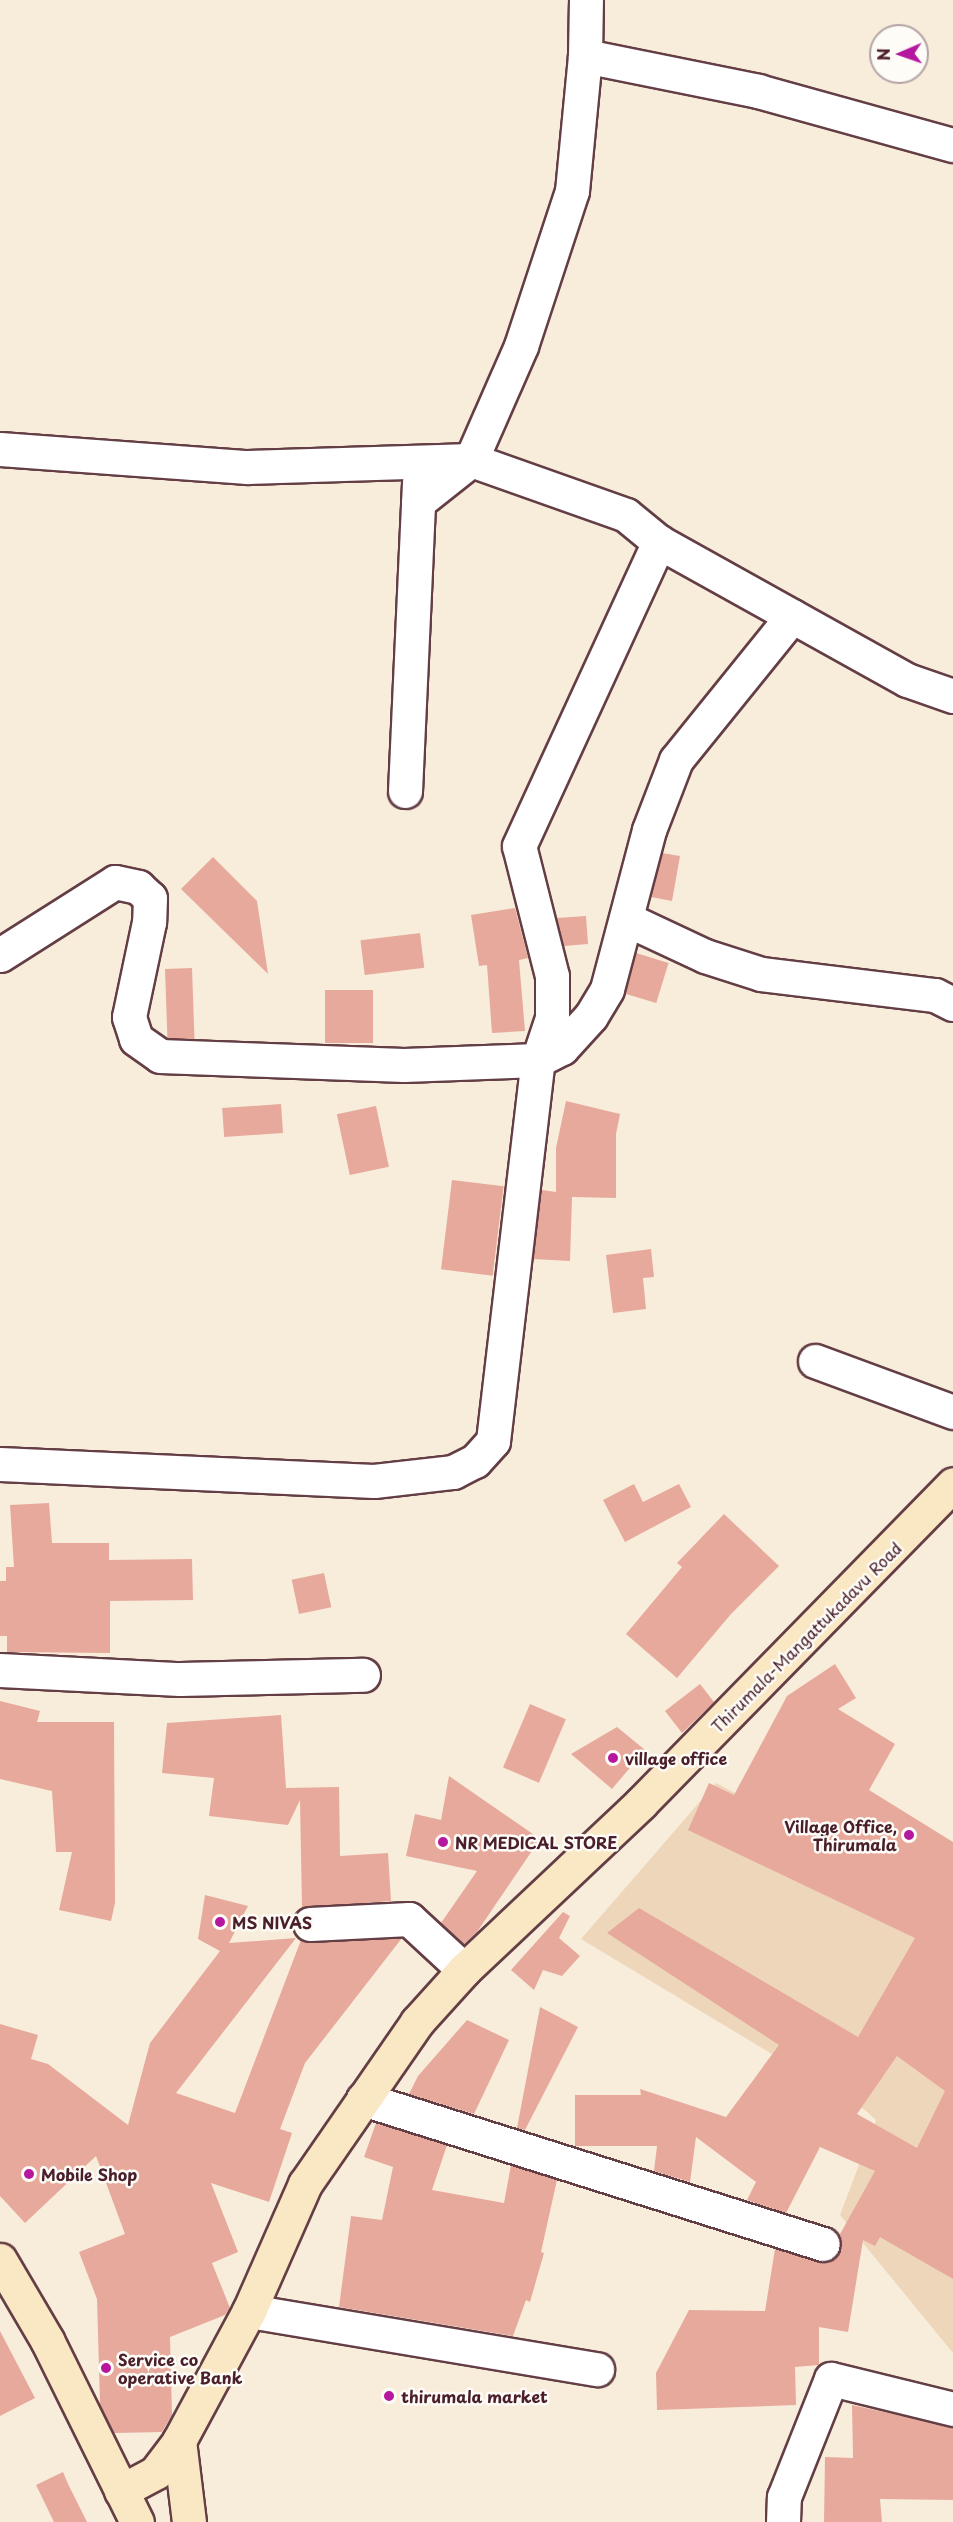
<!DOCTYPE html>
<html>
<head>
<meta charset="utf-8">
<style>
	body { margin:0 }
	#map { position:relative; width:953px; height:2522px; overflow:hidden; background:#f8eddb; font-family:"Playpen Sans",sans-serif }
	div>[style] { position:absolute }
	.built>* { inset:0; background:#eed6bb }
	.building>* { inset:0; background:#e7a99c; transform-origin:0 0 }
	.roads { filter:drop-shadow(2px 0 #643e45) drop-shadow(-2px 0 #643e45) drop-shadow(0 2px #643e45) drop-shadow(0 -2px #643e45) }
	.minor>* { height:33px; margin:-16.5px; padding:0 16.5px; transform-origin:16.5px; border-radius:16.5px; background:#fff }
	.secondary>* { height:33px; margin:-16.5px; padding:0 16.5px; transform-origin:16.5px; border-radius:16.5px; background:#fae7c3 }
	.dots>* { width:16px; height:16px; translate:-50% -50%; box-sizing:border-box; border:3px solid #fdfcf7; border-radius:50% }
	span { translate:-50% -50%; white-space:nowrap; text-align:center; line-height:1.15; -webkit-text-stroke:5px #fdfcf7; paint-order:stroke }
	.street-label { font-size:16px; color:#4a1f2b }
	.poi-label { font-size:16px; color:#4a1f2b; font-weight:700 }
	.left { translate:0 -50%; text-align:left }
	.right { translate:-100% -50%; text-align:right }
	.north { position:absolute; left:869px; top:24px; width:60px; height:60px; box-sizing:border-box; background:#fdfcf7; border:2px solid #b5a4a5; border-radius:50%; rotate:268deg; font-size:16px; font-weight:700; line-height:24px; text-align:center; color:#4a1f2b }
	.north::after { content:''; display:block; margin:auto; width:21px; height:27px; background:#b5179e; clip-path:polygon(50% 0,100% 100%,50% 72%,0 100%) }
</style>
</head>
<body>
<div id="map">
	<div class="built">
		<div style="clip-path:polygon(716px 1783px,953px 1909px,953px 2353px,840px 2215px,876px 2120px,865px 2110px,581px 1939px)"></div>
	</div>
	<div class="building">
		<div style="clip-path:polygon(662px 853px,680px 856px,672px 901px,651px 897px)"></div>
		<div style="clip-path:polygon(213px 857px,257px 901px,268px 974px,181px 889px)"></div>
		<div style="clip-path:polygon(515px 908px,528px 958px,519px 960px,525px 1031px,492px 1033px,487px 965px,479px 966px,471px 915px)"></div>
		<div style="clip-path:polygon(586px 916px,588px 944px,564px 946px,557px 918px)"></div>
		<div style="left:420px;top:933px;width:35px;height:60px;rotate:83deg"></div>
		<div style="left:636px;top:953px;width:34px;height:42px;rotate:17deg"></div>
		<div style="left:192px;top:968px;width:71px;height:27px;rotate:88deg"></div>
		<div style="left:325px;top:990px;width:48px;height:53px"></div>
		<div style="clip-path:polygon(566px 1101px,620px 1114px,616px 1134px,616px 1198px,572px 1197px,570px 1261px,533px 1259px,542px 1190px,556px 1192px,556px 1148px)"></div>
		<div style="left:281px;top:1104px;width:29px;height:59px;rotate:86deg"></div>
		<div style="left:376px;top:1106px;width:62px;height:40px;rotate:78deg"></div>
		<div style="left:452px;top:1180px;width:52px;height:90px;rotate:7deg"></div>
		<div style="clip-path:polygon(651px 1249px,654px 1277px,643px 1278px,646px 1309px,613px 1313px,606px 1255px)"></div>
		<div style="clip-path:polygon(634px 1484px,643px 1502px,679px 1484px,691px 1507px,625px 1542px,603px 1500px)"></div>
		<div style="clip-path:polygon(49px 1503px,52px 1543px,109px 1543px,109px 1560px,192px 1559px,193px 1600px,110px 1601px,110px 1653px,7px 1652px,7px 1636px,0 1636px,0 1581px,6px 1581px,6px 1567px,14px 1567px,10px 1505px)"></div>
		<div style="clip-path:polygon(724px 1514px,779px 1566px,731px 1614px,677px 1678px,626px 1634px,682px 1567px,677px 1563px)"></div>
		<div style="left:324px;top:1573px;width:35px;height:33px;rotate:78deg"></div>
		<div style="clip-path:polygon(evenodd,835px 1664px,856px 1698px,838px 1709px,895px 1744px,869px 1790px,953px 1842px,953px 2279px,880px 2237px,875px 2246px,863px 2240px,848px 2332px,819px 2327px,819px 2365px,795px 2367px,796px 2405px,657px 2410px,656px 2373px,689px 2310px,765px 2311px,775px 2249px,818px 2262px,835px 2258px,841px 2249px,839px 2236px,875px 2171px,820px 2147px,786px 2213px,747px 2200px,756px 2182px,696px 2137px,690px 2182px,654px 2171px,657px 2146px,575px 2146px,575px 2095px,641px 2095px,640px 2089px,726px 2117px,779px 2045px,607px 1933px,639px 1908px,858px 2037px,915px 1938px,688px 1830px,709px 1783px,734px 1795px,787px 1696px,835px 1664px,897px 2056px,945px 2091px,917px 2148px,857px 2114px,897px 2056px)"></div>
		<div style="clip-path:polygon(700px 1684px,714px 1702px,682px 1733px,665px 1711px)"></div>
		<div style="clip-path:polygon(0 1701px,40px 1711px,37px 1722px,114px 1722px,115px 1903px,111px 1921px,59px 1910px,72px 1852px,56px 1852px,52px 1791px,0 1779px)"></div>
		<div style="left:530px;top:1704px;width:39px;height:69px;rotate:23deg"></div>
		<div style="clip-path:polygon(281px 1715px,286px 1788px,339px 1787px,340px 1856px,388px 1853px,391px 1901px,302px 1908px,300px 1800px,288px 1825px,209px 1816px,214px 1778px,162px 1773px,167px 1723px)"></div>
		<div style="clip-path:polygon(617px 1727px,645px 1750px,612px 1789px,571px 1754px)"></div>
		<div style="clip-path:polygon(449px 1776px,540px 1839px,477px 1932px,464px 1944px,441px 1923px,477px 1871px,406px 1856px,415px 1814px,441px 1820px)"></div>
		<div style="clip-path:polygon(205px 1895px,248px 1906px,229px 1943px,296px 1938px,176px 2093px,235px 2113px,301px 1940px,402px 1938px,305px 2063px,280px 2129px,292px 2133px,269px 2202px,211px 2183px,238px 2252px,212px 2263px,230px 2308px,225px 2315px,170px 2337px,172px 2415px,162px 2432px,114px 2433px,100px 2404px,97px 2299px,79px 2252px,125px 2234px,96px 2156px,25px 2223px,0 2196px,0 2024px,38px 2035px,31px 2059px,48px 2064px,128px 2125px,150px 2043px,220px 1951px,198px 1939px)"></div>
		<div style="clip-path:polygon(563px 1912px,570px 1916px,559px 1938px,580px 1956px,562px 1976px,543px 1970px,534px 1990px,511px 1970px)"></div>
		<div style="clip-path:polygon(540px 2007px,578px 2027px,525px 2130px,517px 2128px)"></div>
		<div style="clip-path:polygon(467px 2020px,509px 2040px,474px 2114px,409px 2094px,418px 2076px)"></div>
		<div style="clip-path:polygon(376px 2123px,447px 2145px,432px 2190px,504px 2203px,511px 2165px,557px 2180px,541px 2252px,544px 2253px,530px 2302px,526px 2300px,513px 2336px,339px 2307px,351px 2216px,382px 2220px,393px 2167px,364px 2157px)"></div>
		<div style="clip-path:polygon(0 2331px,35px 2398px,0 2416px)"></div>
		<div style="clip-path:polygon(852px 2405px,953px 2427px,953px 2500px,880px 2499px,882px 2522px,824px 2522px,825px 2457px,853px 2458px)"></div>
		<div style="clip-path:polygon(63px 2472px,68px 2484px,87px 2522px,54px 2522px,36px 2485px)"></div>
	</div>
	<div class="roads">
		<div class="minor">
			<div style="left:585px;top:56px;width:177px;rotate:11.4deg"></div>
			<div style="left:758px;top:91px;width:202px;rotate:15.5deg"></div>
			<div style="left:0;top:449px;width:248px;rotate:4.2deg"></div>
			<div style="left:247px;top:467px;width:224px;rotate:-1.8deg"></div>
			<div style="left:471px;top:460px;width:164px;rotate:19.5deg"></div>
			<div style="left:626px;top:515px;width:43px;rotate:39.3deg"></div>
			<div style="left:659px;top:542px;width:284px;rotate:29.1deg"></div>
			<div style="left:907px;top:680px;width:49px;rotate:19.2deg"></div>
			<div style="left:418px;top:502px;width:68px;rotate:-38.4deg"></div>
			<div style="left:471px;top:460px;width:124px;rotate:-66.3deg"></div>
			<div style="left:521px;top:346px;width:163px;rotate:-71.8deg"></div>
			<div style="left:572px;top:191px;width:136px;rotate:-84.5deg"></div>
			<div style="left:585px;top:56px;width:56px;rotate:-89deg"></div>
			<div style="left:405px;top:791px;width:310px;rotate:-87.4deg"></div>
			<div style="left:626px;top:919px;width:87px;rotate:25.1deg"></div>
			<div style="left:705px;top:956px;width:59px;rotate:17.8deg"></div>
			<div style="left:761px;top:974px;width:175px;rotate:6.9deg"></div>
			<div style="left:935px;top:995px;width:20px;rotate:27deg"></div>
			<div style="left:0;top:955px;width:136px;rotate:-32.4deg"></div>
			<div style="left:115px;top:882px;width:24px;rotate:12deg"></div>
			<div style="left:138px;top:887px;width:16px;rotate:43deg"></div>
			<div style="left:150px;top:898px;width:24px;rotate:92deg"></div>
			<div style="left:149px;top:922px;width:97px;rotate:101.9deg"></div>
			<div style="left:129px;top:1017px;width:23px;rotate:72deg"></div>
			<div style="left:136px;top:1039px;width:29px;rotate:35deg"></div>
			<div style="left:160px;top:1056px;width:244px;rotate:2.1deg"></div>
			<div style="left:404px;top:1065px;width:134px;rotate:-2.1deg"></div>
			<div style="left:538px;top:1060px;width:44px;rotate:-71.6deg"></div>
			<div style="left:552px;top:1018px;width:42px;rotate:-90deg"></div>
			<div style="left:552px;top:976px;width:134px;rotate:-104.2deg"></div>
			<div style="left:519px;top:846px;width:335px;rotate:-65.3deg"></div>
			<div style="left:815px;top:1361px;width:147px;rotate:20.3deg"></div>
			<div style="left:0;top:1464px;width:374px;rotate:2.6deg"></div>
			<div style="left:374px;top:1481px;width:80px;rotate:-6.5deg"></div>
			<div style="left:453px;top:1472px;width:25px;rotate:-27deg"></div>
			<div style="left:475px;top:1461px;width:27px;rotate:-48deg"></div>
			<div style="left:493px;top:1441px;width:384px;rotate:-83.3deg"></div>
			<div style="left:538px;top:1060px;width:27px;rotate:-27deg"></div>
			<div style="left:562px;top:1048px;width:43px;rotate:-47.8deg"></div>
			<div style="left:591px;top:1016px;width:31px;rotate:-59deg"></div>
			<div style="left:607px;top:989px;width:164px;rotate:-75.2deg"></div>
			<div style="left:649px;top:830px;width:75px;rotate:-68.9deg"></div>
			<div style="left:676px;top:760px;width:185px;rotate:-51.1deg"></div>
			<div style="left:0;top:1670px;width:180px;rotate:2.9deg"></div>
			<div style="left:180px;top:1679px;width:183px;rotate:-1.3deg"></div>
			<div style="left:310px;top:1924px;width:99px;rotate:-2.9deg"></div>
			<div style="left:409px;top:1919px;width:75px;rotate:42.8deg"></div>
			<div style="left:363px;top:2099px;width:482px;rotate:17.5deg"></div>
			<div style="left:249px;top:2311px;width:353px;rotate:9.5deg"></div>
			<div style="left:783px;top:2522px;width:25px;rotate:-88deg"></div>
			<div style="left:784px;top:2497px;width:127px;rotate:-68.3deg"></div>
			<div style="left:831px;top:2379px;width:126px;rotate:13.8deg"></div>
		</div>
		<div class="secondary">
			<div style="left:0;top:2260px;width:93px;rotate:59.6deg"></div>
			<div style="left:47px;top:2340px;width:203px;rotate:63.7deg"></div>
			<div style="left:121px;top:2491px;width:40px;rotate:-28deg"></div>
			<div style="left:156px;top:2472px;width:39px;rotate:-53deg"></div>
			<div style="left:189px;top:2522px;width:82px;rotate:-97deg"></div>
			<div style="left:179px;top:2441px;width:148px;rotate:-61.7deg"></div>
			<div style="left:249px;top:2311px;width:139px;rotate:-66.2deg"></div>
			<div style="left:305px;top:2184px;width:197px;rotate:-55.3deg"></div>
			<div style="left:417px;top:2022px;width:70px;rotate:-47.9deg"></div>
			<div style="left:464px;top:1970px;width:243px;rotate:-43.3deg"></div>
			<div style="left:641px;top:1803px;width:446px;rotate:-45.6deg"></div>
		</div>
	</div>
	<div class="dots">
		<div style="left:613px;top:1758px;background:#b5179e"></div>
		<div style="left:909px;top:1835px;background:#b5179e"></div>
		<div style="left:443px;top:1842px;background:#b5179e"></div>
		<div style="left:220px;top:1922px;background:#b5179e"></div>
		<div style="left:29px;top:2174px;background:#b5179e"></div>
		<div style="left:106px;top:2368px;background:#b5179e"></div>
		<div style="left:389px;top:2396px;background:#b5179e"></div>
	</div>
	<div class="street-label">
		<span style="left:806px;top:1637px;rotate:-45deg">Thirumala-Mangattukadavu Road</span>
	</div>
	<div class="poi-label">
		<span class="left" style="left:625px;top:1758px">village office</span>
		<span class="right" style="left:897px;top:1835px">Village Office,<br>Thirumala</span>
		<span class="left" style="left:455px;top:1842px">NR MEDICAL STORE</span>
		<span class="left" style="left:232px;top:1922px">MS NIVAS</span>
		<span class="left" style="left:41px;top:2174px">Mobile Shop</span>
		<span class="left" style="left:118px;top:2368px">Service co<br>operative Bank</span>
		<span class="left" style="left:401px;top:2396px">thirumala market</span>
	</div>
	<div class="north">N</div>
</div>
</body>
</html>
